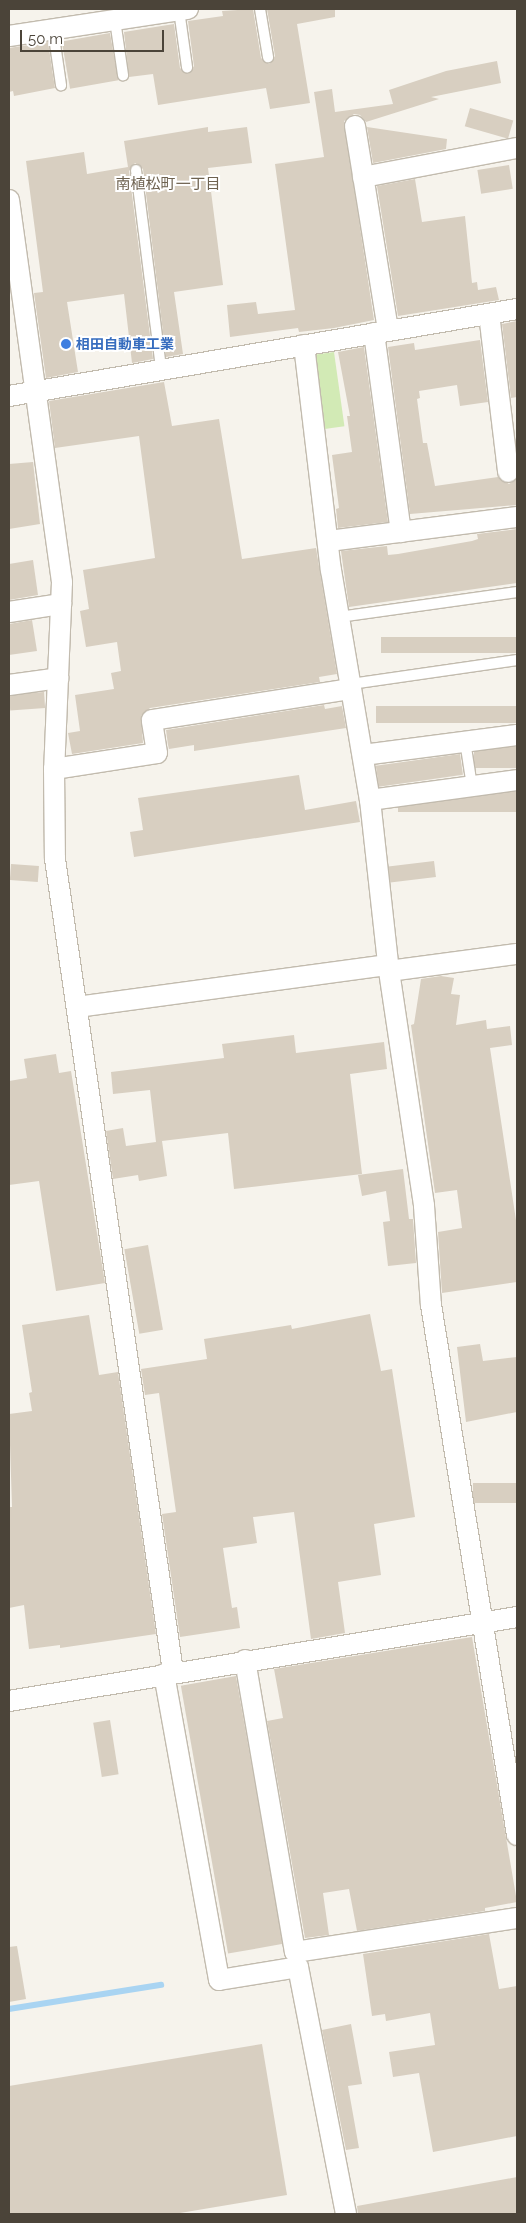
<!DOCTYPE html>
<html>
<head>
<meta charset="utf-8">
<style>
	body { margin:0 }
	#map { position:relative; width:526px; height:2223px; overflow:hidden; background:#f6f3ec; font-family:Raleway,"Noto Sans JP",sans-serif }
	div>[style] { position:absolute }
	.green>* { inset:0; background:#d2eab5; transform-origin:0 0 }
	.stream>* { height:5.5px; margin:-2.75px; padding:0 2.75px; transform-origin:2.75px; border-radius:2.75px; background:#a9d4f2 }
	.building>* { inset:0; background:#d8cfc1; transform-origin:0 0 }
	.roads { filter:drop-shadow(1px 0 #c2bbae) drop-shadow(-1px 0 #c2bbae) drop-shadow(0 1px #c2bbae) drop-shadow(0 -1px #c2bbae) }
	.lane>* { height:10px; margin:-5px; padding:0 5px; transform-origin:5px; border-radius:5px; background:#fff }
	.street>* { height:20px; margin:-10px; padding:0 10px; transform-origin:10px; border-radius:10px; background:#fff }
	.dots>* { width:14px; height:14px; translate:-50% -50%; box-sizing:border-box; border:2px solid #fff; border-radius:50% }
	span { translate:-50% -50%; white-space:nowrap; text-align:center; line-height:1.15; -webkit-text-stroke:4px #fff; paint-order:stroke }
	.shop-label { font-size:14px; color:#366cbe; font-weight:700 }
	.left { translate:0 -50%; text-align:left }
	.neighbourhood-label { font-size:15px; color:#6e6250 }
	.frame { position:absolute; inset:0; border:10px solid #4b4439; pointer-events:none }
	.scale { position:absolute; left:20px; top:30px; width:144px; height:22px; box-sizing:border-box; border:2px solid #4b4439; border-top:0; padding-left:6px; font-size:15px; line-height:18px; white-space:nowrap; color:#4b4439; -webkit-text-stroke:4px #fff; paint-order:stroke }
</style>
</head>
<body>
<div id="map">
	<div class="green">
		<div style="left:334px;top:352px;width:75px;height:20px;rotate:82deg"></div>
	</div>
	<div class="stream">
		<div style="left:9px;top:2009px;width:154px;rotate:-9deg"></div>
	</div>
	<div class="building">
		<div style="clip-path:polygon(253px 9px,261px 58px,269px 64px,275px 56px,267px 9px,335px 9px,335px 17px,297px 24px,310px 103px,270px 109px,266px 88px,158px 105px,153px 74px,129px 77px,124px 32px,174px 24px,180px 68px,188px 74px,194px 66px,188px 21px,223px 16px,222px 11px)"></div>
		<div style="left:110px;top:33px;width:48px;height:49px;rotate:80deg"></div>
		<div style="clip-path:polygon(48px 42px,55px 88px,14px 96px,13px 91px,9px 92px,9px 48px)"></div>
		<div style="clip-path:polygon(497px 61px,501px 83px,431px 97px,439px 99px,366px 122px,360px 115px,354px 114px,344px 121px,374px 320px,334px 328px,299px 332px,298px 328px,230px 337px,227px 305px,256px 302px,258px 314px,295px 310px,275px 164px,324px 157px,314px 92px,332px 89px,335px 112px,393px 104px,389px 90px,446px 71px)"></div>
		<div style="left:470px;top:108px;width:45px;height:19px;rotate:16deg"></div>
		<div style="clip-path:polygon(208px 127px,208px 132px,247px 127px,252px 163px,208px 168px,223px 285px,174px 292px,183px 354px,166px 357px,143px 169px,135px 163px,129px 171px,153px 359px,132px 363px,124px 294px,67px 302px,78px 372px,46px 378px,34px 293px,43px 292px,26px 161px,84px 152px,87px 174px,128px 167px,124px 141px)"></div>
		<div style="clip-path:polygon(367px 127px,447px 139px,446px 149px,373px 163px)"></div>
		<div style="left:509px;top:165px;width:24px;height:32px;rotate:81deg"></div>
		<div style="clip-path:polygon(415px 179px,422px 222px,465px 216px,472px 283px,477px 282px,478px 290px,496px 287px,499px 300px,398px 316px,377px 186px)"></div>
		<div style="clip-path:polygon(517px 321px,517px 397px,511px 398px,502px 324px)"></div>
		<div style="clip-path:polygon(480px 340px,488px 402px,460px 406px,457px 385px,419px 391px,420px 398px,417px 399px,423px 443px,427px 443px,435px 486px,498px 477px,509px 484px,517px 479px,517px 505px,410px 514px,388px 347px,414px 343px,415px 350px)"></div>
		<div style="clip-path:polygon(364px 347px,388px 522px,338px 528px,336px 509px,339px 508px,332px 455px,352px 452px,347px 416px,350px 416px,338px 352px)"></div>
		<div style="clip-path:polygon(164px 382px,172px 426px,219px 419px,242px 559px,316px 548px,337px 674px,319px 677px,320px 682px,150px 708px,141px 716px,143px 743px,72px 754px,68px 733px,80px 731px,75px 695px,114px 689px,111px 673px,121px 671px,117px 642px,86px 647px,80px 611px,89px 609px,83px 570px,155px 558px,139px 436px,55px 448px,49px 401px)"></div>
		<div style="clip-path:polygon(33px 462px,40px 524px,9px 529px,9px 464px)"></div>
		<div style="clip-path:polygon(517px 529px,517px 583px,349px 607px,341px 551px,387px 546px,388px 555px,398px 554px,472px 541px,478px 539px,477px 534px)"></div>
		<div style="clip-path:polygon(33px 560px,38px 595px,9px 600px,9px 564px)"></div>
		<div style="clip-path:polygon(32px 620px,37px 651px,9px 655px,9px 624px)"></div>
		<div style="left:517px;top:637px;width:16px;height:136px;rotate:90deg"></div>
		<div style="left:44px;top:692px;width:16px;height:35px;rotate:86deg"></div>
		<div style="clip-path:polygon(324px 705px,325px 709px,342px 706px,346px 728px,194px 751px,194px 745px,169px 749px,168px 745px,166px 730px)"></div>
		<div style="left:517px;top:706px;width:17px;height:141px;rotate:90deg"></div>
		<div style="left:517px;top:747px;width:21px;height:43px;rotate:90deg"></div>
		<div style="left:460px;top:754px;width:21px;height:85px;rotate:82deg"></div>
		<div style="clip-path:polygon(299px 775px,305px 810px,356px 801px,360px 822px,134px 857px,130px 832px,143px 830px,138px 798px)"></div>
		<div style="left:517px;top:792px;width:20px;height:119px;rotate:90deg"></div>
		<div style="left:434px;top:861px;width:16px;height:46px;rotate:83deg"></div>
		<div style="left:11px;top:864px;width:28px;height:16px;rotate:4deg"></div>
		<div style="clip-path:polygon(441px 976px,454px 978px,451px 994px,460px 995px,456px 1025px,486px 1020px,487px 1029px,510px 1026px,512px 1045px,490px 1048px,517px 1227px,517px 1282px,442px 1293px,438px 1232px,462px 1228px,457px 1190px,435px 1193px,411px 1025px,414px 1024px,421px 979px)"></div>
		<div style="clip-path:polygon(294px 1035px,296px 1053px,384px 1042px,387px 1069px,350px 1074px,362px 1174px,234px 1189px,228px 1133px,162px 1141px,167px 1176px,139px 1181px,138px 1175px,113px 1179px,106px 1131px,123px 1128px,126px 1146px,156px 1142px,150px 1090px,113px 1094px,111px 1072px,224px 1058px,222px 1044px)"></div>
		<div style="clip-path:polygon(56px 1054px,59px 1073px,71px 1071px,105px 1283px,56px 1291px,39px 1181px,9px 1185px,9px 1081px,27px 1078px,24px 1059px)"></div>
		<div style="clip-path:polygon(403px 1169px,409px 1219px,413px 1219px,416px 1263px,388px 1266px,383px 1222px,390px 1221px,386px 1191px,362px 1196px,358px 1175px)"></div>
		<div style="left:148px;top:1245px;width:86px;height:24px;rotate:80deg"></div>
		<div style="clip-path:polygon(370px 1314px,381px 1371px,392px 1369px,415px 1517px,374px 1524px,381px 1575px,338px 1582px,345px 1633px,311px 1639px,294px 1512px,253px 1517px,257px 1543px,223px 1548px,232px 1608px,237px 1607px,240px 1628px,180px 1637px,162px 1514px,176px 1512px,159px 1393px,145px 1395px,141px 1369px,207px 1359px,204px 1339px,291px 1325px,292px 1329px)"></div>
		<div style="clip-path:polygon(89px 1315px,99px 1375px,118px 1372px,156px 1634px,60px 1648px,60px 1645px,29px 1649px,24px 1605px,9px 1608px,9px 1507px,12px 1507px,9px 1414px,32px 1411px,29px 1393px,32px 1392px,22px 1325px)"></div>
		<div style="clip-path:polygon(480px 1344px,483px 1361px,517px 1357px,517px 1412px,466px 1422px,457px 1347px)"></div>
		<div style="left:517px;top:1483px;width:20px;height:44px;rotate:90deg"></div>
		<div style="clip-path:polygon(472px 1637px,517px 1902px,485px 1908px,485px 1911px,357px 1931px,349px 1889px,323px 1893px,329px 1935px,305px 1938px,267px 1721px,283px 1718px,274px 1669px)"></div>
		<div style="left:236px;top:1676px;width:272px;height:56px;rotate:80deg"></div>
		<div style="left:110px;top:1720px;width:55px;height:17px;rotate:81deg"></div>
		<div style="clip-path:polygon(489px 1934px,499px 1989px,517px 1986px,517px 2136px,433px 2152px,419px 2073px,393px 2077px,389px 2052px,435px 2045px,430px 2013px,386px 2021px,385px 2014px,372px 2016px,363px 1954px)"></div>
		<div style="clip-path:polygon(17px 1946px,26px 1999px,9px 2002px,9px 1947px)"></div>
		<div style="clip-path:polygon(351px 2024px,362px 2084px,348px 2086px,359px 2148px,346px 2150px,322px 2030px)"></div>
		<div style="clip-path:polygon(262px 2044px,287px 2195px,174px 2214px,9px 2214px,9px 2086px)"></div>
		<div style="clip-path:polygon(517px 2177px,517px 2214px,358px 2214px,357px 2206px)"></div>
	</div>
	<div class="roads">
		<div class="lane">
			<div style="left:260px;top:9px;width:49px;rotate:80.5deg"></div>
			<div style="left:179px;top:10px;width:58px;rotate:82deg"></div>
			<div style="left:115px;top:20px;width:56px;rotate:81.7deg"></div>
			<div style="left:53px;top:30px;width:56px;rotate:81.7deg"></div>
			<div style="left:136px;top:170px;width:201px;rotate:82.8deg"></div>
			<div style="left:339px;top:617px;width:180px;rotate:-8deg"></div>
			<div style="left:351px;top:684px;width:168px;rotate:-8.2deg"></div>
			<div style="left:465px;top:741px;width:46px;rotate:81.2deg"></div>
		</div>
		<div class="street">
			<div style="left:9px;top:36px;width:181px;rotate:-8.6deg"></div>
			<div style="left:355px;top:126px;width:207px;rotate:80.8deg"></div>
			<div style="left:363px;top:177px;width:157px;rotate:-10.7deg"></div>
			<div style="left:9px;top:200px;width:386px;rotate:82.1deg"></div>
			<div style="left:62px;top:582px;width:187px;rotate:92.4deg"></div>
			<div style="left:54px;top:769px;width:90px;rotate:89.4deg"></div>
			<div style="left:55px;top:859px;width:822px;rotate:81.74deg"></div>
			<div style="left:489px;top:314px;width:159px;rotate:83.1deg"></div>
			<div style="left:374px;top:333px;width:201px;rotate:82.3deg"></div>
			<div style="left:304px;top:345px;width:227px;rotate:83.2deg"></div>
			<div style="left:331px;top:570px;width:233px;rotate:80.4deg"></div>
			<div style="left:370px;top:800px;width:172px;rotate:83.7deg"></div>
			<div style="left:389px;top:971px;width:238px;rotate:81.5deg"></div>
			<div style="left:424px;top:1206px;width:99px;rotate:86deg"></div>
			<div style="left:431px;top:1305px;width:537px;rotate:80.78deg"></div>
			<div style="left:9px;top:396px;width:515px;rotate:-9.72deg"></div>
			<div style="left:329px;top:541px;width:190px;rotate:-7.3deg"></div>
			<div style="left:9px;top:612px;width:53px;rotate:-8.7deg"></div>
			<div style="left:9px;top:685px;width:50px;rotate:-8deg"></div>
			<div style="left:363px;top:755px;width:155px;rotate:-7.4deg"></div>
			<div style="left:54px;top:769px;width:104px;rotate:-8.8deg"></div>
			<div style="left:157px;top:753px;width:33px;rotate:-99deg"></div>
			<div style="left:152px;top:720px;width:201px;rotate:-8.9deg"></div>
			<div style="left:370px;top:800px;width:148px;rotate:-7.7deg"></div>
			<div style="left:389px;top:971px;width:129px;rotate:-7.6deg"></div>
			<div style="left:77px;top:1007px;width:314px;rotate:-7.7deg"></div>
			<div style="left:245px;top:1660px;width:296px;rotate:80.3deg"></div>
			<div style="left:295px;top:1952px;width:225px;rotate:-8.7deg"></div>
			<div style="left:164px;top:1674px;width:311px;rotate:79.8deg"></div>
			<div style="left:219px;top:1980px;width:80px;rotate:-9.3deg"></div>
			<div style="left:298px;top:1967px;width:252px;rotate:79deg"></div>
			<div style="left:9px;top:1701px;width:515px;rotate:-9.39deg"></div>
		</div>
	</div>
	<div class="dots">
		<div style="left:66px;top:344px;background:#3f7fe0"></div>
	</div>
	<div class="shop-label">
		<span class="left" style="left:76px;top:344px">相田自動車工業</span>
	</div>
	<div class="neighbourhood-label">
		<span style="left:168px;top:185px">南植松町一丁目</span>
	</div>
	<div class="frame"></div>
	<div class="scale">50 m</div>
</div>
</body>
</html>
